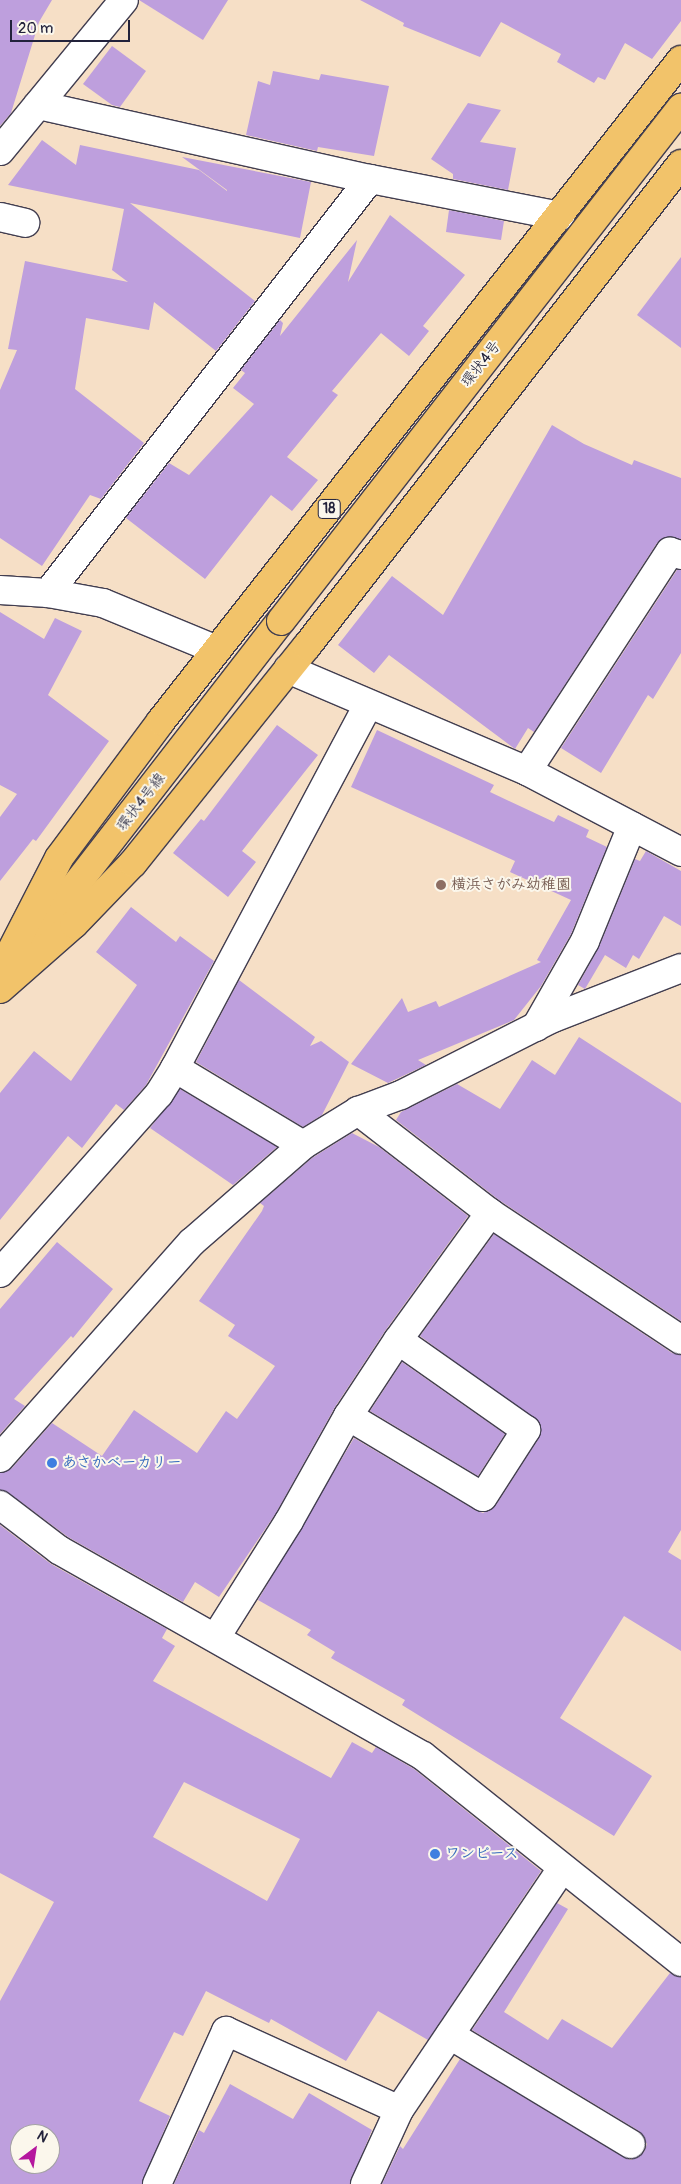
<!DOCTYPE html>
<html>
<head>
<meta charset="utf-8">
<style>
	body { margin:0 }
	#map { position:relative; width:681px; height:2184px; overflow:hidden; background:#f6dfc6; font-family:Pangolin,"Klee One",sans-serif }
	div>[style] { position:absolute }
	.building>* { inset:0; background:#be9fdd }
	.roads { filter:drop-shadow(1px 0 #423e50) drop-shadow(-1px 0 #423e50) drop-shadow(0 1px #423e50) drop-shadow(0 -1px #423e50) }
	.minor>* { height:28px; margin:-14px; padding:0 14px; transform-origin:14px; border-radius:14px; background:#fff }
	.major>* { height:28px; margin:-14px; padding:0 14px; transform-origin:14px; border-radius:14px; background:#f2c36a }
	.bridges { filter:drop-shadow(1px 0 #423e50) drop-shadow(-1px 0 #423e50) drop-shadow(0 1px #423e50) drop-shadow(0 -1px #423e50) }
	.major-bridge>* { height:28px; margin:-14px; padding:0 14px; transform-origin:14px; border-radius:14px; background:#f2c36a }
	.dots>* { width:14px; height:14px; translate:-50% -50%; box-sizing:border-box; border:2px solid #fbf7ec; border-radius:50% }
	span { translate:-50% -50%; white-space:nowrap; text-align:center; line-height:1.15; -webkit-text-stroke:4px #fbf7ec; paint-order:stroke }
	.shield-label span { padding:1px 4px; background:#fbf7ec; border:1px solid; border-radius:4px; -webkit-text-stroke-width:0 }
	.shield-label { font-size:14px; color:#22223b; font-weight:700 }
	.street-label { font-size:15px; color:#22223b }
	.education-label { font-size:15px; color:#785e54; font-weight:700 }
	.left { translate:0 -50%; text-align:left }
	.shop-label { font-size:15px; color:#366cbe; font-weight:700 }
	.north { position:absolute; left:10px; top:2124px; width:50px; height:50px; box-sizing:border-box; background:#fbf7ec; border:1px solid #a4a2a5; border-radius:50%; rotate:31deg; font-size:14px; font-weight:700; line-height:20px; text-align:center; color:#22223b }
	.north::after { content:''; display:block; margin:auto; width:18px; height:22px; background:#b5179e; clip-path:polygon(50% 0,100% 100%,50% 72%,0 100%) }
	.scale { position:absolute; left:10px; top:20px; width:120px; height:22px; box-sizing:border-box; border:2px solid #22223b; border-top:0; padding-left:6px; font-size:15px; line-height:18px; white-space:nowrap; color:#22223b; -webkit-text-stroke:4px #fbf7ec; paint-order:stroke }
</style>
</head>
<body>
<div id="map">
	<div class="building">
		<div style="clip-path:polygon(0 0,52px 0,39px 22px,11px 113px,0 126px)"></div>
		<div style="clip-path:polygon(139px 0,228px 0,203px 40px)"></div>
		<div style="clip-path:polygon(360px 0,681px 0,681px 21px,652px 59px,625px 43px,605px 80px,598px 77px,594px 83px,557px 62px,561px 54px,501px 22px,480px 57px,403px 26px,404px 23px)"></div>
		<div style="clip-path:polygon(112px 46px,146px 71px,120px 107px,112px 105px,83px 84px)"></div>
		<div style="clip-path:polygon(273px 71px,319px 80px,321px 74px,389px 86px,374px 156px,318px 147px,317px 151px,246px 135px,258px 81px,270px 85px)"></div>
		<div style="clip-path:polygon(468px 103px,501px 110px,480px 142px,516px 148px,508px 190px,453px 179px,453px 174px,431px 159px)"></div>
		<div style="clip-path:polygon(42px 140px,76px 165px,80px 145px,199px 170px,227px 191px,227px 190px,182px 157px,311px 182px,300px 238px,130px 203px,255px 301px,216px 351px,154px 302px,149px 330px,86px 318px,75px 389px,144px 443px,101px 499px,90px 495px,42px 566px,0 538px,0 390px,17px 350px,8px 349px,25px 261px,128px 282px,112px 270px,124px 209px,8px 185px)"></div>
		<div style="clip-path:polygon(449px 210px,504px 221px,501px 240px,446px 232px)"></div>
		<div style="clip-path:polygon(390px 215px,465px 275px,423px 326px,429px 331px,409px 356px,381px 333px,332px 391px,338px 395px,287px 457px,318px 480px,292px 511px,271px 495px,205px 579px,126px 518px,169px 463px,189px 475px,254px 404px,233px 388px,245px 373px,241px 370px,280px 320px,283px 323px,280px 336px,357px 240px,348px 282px)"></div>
		<div style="clip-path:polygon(681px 257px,681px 348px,637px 315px)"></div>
		<div style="clip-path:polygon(552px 425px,584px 444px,632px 465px,634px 460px,681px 478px,681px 539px,665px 537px,657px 543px,534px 732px,528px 728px,515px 749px,389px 655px,374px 673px,338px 645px,392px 576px,443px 615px)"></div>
		<div style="clip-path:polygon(677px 570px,681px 570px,681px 653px,653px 699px,648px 695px,601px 773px,561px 748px)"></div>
		<div style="clip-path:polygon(0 612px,44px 639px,55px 618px,82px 631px,48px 695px,109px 741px,36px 841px,33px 839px,0 881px,0 817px,17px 794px,0 785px)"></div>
		<div style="clip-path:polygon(277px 725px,318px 755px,242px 851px,256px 862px,228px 897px,173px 853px,201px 819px,204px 821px)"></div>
		<div style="clip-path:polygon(377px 730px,494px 785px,490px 792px,554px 822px,558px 815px,589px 830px,586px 837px,607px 847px,571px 934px,541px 986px,514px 1020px,418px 1060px,426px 1065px,388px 1083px,351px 1064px,402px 998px,408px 1012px,436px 1001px,439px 1007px,541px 962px,537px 960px,571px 900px,510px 872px,515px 861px,351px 787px)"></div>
		<div style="clip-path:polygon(646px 851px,681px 871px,681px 926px,664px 916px,639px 959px,633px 955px,626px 968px,605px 955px,585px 989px,578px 985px,599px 947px,635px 859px,640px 861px)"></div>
		<div style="clip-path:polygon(131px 907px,176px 942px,180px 936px,214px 961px,146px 1085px,124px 1110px,116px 1104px,82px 1148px,68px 1136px,0 1220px,0 1093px,34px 1051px,71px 1081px,137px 985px,96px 952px)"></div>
		<div style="clip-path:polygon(239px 980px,315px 1037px,310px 1046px,321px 1041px,349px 1062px,322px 1115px,303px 1127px,196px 1062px)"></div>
		<div style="clip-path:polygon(579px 1037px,681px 1103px,681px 1321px,499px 1200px,396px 1120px,401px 1112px,457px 1084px,500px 1109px,532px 1060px,555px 1075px)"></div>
		<div style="clip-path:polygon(180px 1089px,277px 1147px,233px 1185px,150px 1128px)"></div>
		<div style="clip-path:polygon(352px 1133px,379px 1147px,468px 1216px,385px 1331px,335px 1407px,276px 1513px,219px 1597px,195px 1582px,183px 1602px,68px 1537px,9px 1493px,0 1490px,0 1473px,12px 1468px,52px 1423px,102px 1456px,134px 1410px,197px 1453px,226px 1411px,237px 1419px,275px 1366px,228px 1336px,235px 1325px,199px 1301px,262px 1211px,264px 1206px,260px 1203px,312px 1158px)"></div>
		<div style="clip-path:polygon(494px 1234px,672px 1353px,681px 1355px,681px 1530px,668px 1552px,681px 1560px,681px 1651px,624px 1616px,560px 1718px,652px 1776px,614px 1836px,402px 1705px,405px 1700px,331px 1658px,335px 1652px,307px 1635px,311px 1630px,258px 1600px,354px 1438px,475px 1510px,483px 1513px,496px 1505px,539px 1438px,540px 1424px,420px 1336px)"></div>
		<div style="clip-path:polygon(57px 1242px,113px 1289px,73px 1338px,71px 1336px,14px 1399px,25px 1406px,0 1434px,0 1309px)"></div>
		<div style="clip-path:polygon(402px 1362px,505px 1434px,478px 1476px,370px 1411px)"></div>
		<div style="clip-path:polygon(evenodd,0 1525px,51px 1564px,167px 1629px,162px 1638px,175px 1646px,153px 1681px,331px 1778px,352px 1742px,372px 1753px,376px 1747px,414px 1769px,541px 1871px,428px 2040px,378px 2011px,346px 2061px,271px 2019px,269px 2023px,206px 1991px,183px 2036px,174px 2032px,139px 2101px,170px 2116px,142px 2184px,0 2184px,0 2001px,54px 1902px,0 1873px,0 1525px,184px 1782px,300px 1839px,267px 1901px,153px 1837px,184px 1782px,0 1525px,20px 2134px,50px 2134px,50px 2164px,20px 2164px,20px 2134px)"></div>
		<div style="clip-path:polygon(557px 1903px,568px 1909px,504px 2012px,548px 2040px,562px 2019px,612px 2048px,670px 1973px,681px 1977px,681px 2184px,382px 2184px,400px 2146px,403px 2149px,460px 2059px,623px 2157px,631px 2160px,644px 2152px,647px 2144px,639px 2131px,472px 2030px)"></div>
		<div style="clip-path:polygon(230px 2084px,293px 2119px,309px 2093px,372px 2130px,350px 2184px,174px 2184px,199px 2130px,204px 2133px)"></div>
	</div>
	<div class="roads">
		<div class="minor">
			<div style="left:38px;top:105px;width:340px;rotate:12.6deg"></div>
			<div style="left:370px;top:179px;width:194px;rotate:11deg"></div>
			<div style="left:0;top:151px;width:195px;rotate:-50.6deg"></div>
			<div style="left:0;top:217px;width:26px;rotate:13deg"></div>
			<div style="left:0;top:590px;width:48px;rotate:3.6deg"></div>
			<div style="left:48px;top:593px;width:56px;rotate:10.3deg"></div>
			<div style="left:103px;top:603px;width:123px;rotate:22.4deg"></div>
			<div style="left:48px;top:593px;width:524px;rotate:-52.13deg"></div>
			<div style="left:288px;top:669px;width:260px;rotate:23.1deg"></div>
			<div style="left:527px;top:771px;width:174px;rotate:27.7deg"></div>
			<div style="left:527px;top:771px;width:262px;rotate:-56.9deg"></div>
			<div style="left:670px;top:552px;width:11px;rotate:15deg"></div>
			<div style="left:536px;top:1027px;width:99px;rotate:-60.3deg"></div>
			<div style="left:585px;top:941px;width:124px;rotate:-67.8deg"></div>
			<div style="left:175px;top:1068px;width:149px;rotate:31deg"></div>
			<div style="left:358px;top:1111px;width:167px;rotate:37.7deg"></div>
			<div style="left:490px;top:1213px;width:229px;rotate:33.6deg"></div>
			<div style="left:0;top:1273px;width:239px;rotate:-48.4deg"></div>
			<div style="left:159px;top:1094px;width:31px;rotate:-58deg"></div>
			<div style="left:175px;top:1068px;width:411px;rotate:-62deg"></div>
			<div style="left:348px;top:1416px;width:157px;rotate:31deg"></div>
			<div style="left:483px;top:1497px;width:80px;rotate:-57.3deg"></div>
			<div style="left:526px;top:1430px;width:156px;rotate:-144.9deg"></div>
			<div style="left:0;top:1458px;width:289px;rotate:-48.4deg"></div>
			<div style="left:192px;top:1242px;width:147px;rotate:-41.1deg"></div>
			<div style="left:303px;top:1145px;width:65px;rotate:-31.7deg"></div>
			<div style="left:358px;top:1111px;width:46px;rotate:-20.4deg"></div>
			<div style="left:401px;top:1095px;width:170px;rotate:-26.9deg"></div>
			<div style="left:553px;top:1018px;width:137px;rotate:-21.3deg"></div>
			<div style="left:0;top:1505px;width:74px;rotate:37.3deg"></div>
			<div style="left:59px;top:1550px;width:418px;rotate:29.5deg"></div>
			<div style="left:423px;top:1756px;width:330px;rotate:38.6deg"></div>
			<div style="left:216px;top:1637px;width:137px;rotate:-57.8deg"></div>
			<div style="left:289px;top:1521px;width:120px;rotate:-60.7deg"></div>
			<div style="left:348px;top:1416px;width:91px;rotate:-56.7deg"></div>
			<div style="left:398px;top:1340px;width:157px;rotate:-54.1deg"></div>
			<div style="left:450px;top:2035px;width:211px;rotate:31.1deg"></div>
			<div style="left:157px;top:2184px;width:168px;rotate:-65.7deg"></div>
			<div style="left:226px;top:2031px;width:190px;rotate:24.5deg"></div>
			<div style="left:365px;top:2184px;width:81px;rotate:-65.3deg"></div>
			<div style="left:399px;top:2110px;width:292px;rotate:-56deg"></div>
		</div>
		<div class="major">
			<div style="left:27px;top:948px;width:414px;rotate:-52.2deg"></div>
			<div style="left:0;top:973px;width:129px;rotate:-62.8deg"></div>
			<div style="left:59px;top:858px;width:171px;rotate:-53.3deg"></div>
			<div style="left:161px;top:721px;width:841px;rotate:-51.81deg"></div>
			<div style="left:0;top:989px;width:98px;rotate:-41.3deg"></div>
			<div style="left:74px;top:924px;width:85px;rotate:-46deg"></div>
			<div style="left:133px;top:863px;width:278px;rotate:-51.3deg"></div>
			<div style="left:307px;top:646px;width:610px;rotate:-52.19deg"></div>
		</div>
	</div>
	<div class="bridges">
		<div class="major-bridge">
			<div style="left:281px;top:621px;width:651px;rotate:-52.06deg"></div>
		</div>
	</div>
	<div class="dots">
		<div style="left:441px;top:885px;background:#8d6e63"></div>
		<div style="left:52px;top:1463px;background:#3f7fe0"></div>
		<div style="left:435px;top:1854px;background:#3f7fe0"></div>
	</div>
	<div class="shield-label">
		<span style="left:329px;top:509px">18</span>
	</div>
	<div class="street-label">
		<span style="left:481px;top:364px;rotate:-52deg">環状4号</span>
		<span style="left:141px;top:802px;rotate:-52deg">環状4号線</span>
	</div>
	<div class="education-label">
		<span class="left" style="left:451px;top:885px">横浜さがみ幼稚園</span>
	</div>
	<div class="shop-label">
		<span class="left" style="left:62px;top:1463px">あさかベーカリー</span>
		<span class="left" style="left:445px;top:1854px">ワンピース</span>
	</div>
	<div class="north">N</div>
	<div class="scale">20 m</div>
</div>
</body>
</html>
